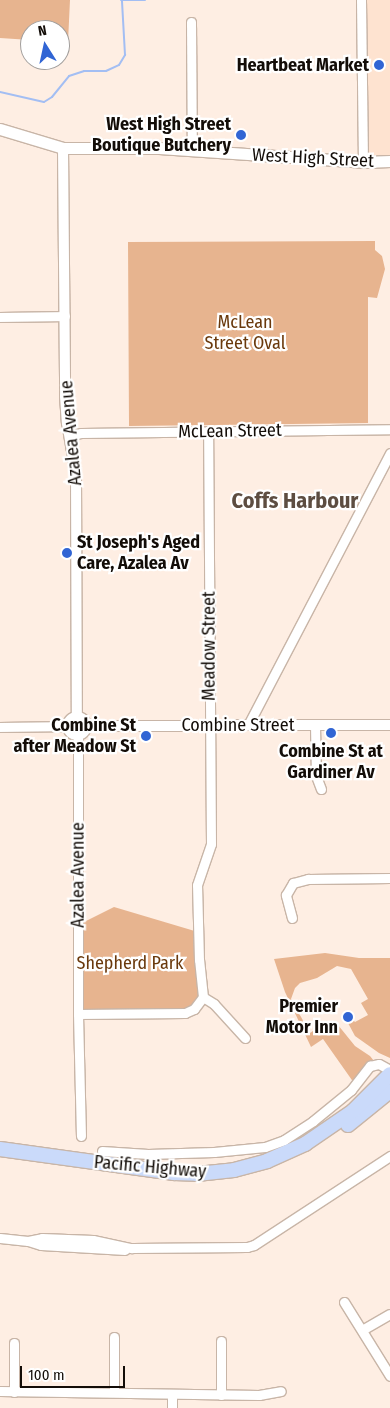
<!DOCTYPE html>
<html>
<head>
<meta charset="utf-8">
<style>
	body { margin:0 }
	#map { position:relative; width:390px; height:1408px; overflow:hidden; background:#feeee3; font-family:"Fira Sans Condensed",sans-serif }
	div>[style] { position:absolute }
	.built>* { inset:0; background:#fee3d0; transform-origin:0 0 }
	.green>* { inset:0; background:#e7b48f }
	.stream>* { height:2px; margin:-1px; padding:0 1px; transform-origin:1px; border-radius:1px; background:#a3bef3 }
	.roads { filter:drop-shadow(1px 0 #c8b5a7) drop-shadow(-1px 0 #c8b5a7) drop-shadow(0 1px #c8b5a7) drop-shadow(0 -1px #c8b5a7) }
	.minor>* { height:9px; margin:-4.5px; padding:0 4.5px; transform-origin:4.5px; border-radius:4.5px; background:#fff }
	.tertiary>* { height:10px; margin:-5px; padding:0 5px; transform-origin:5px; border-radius:5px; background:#fff }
	.tertiary>.ring { margin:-5px; padding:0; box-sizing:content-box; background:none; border:10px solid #fff; border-radius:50% }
	.secondary>* { height:11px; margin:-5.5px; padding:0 5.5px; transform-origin:5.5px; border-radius:5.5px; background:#fff }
	.trunk>* { height:14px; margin:-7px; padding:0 7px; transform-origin:7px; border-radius:7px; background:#cadafa }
	.dots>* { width:14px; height:14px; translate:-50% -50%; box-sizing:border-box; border:2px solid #fff; border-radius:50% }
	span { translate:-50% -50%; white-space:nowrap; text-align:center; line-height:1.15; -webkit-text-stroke:4.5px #fff; paint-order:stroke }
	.poi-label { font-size:18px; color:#130d08; font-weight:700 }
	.right { translate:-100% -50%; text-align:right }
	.left { translate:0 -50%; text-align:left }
	.street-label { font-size:18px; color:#130d08 }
	.park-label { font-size:18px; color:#6a390c }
	.district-label { font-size:22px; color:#5d4d41; font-weight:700 }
	.north { position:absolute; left:20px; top:20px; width:50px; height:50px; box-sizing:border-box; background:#fff; border:1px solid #a19e9c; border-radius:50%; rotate:350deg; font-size:14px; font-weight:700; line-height:20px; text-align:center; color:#130d08 }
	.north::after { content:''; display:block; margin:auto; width:18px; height:22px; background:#3165d4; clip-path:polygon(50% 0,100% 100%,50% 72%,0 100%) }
	.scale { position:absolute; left:20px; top:1366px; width:105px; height:22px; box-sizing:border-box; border:2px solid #130d08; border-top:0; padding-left:6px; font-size:15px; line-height:18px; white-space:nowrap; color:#130d08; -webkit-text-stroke:4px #fff; paint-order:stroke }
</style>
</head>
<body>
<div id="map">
	<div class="built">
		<div style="left:361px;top:0;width:29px;height:162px"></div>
	</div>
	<div class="green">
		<div style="clip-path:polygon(0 0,70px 0,68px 42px,60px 42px,60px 30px,30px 30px,30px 40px,0 38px)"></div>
		<div style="clip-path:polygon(375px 241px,375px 250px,382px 256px,385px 269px,377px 298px,368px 297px,368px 423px,129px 426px,128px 242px)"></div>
		<div style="clip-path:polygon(114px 907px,198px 932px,203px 997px,194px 1009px,78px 1014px,78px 925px)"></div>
		<div style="clip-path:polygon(325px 953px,359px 958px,390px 958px,390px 1058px,379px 1053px,355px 1036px,348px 1023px,353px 1020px,355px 1022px,368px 1015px,361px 1003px,368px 999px,351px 969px,337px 966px,317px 978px,300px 983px,295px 988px,291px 999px,310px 1033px,316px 1029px,320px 1035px,338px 1025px,355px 1046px,370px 1056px,374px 1061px,354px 1083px,323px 1039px,311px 1047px,285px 992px,274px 959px)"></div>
	</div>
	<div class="stream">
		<div style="left:121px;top:0;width:24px"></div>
		<div style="left:0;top:92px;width:45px;rotate:12.8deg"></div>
		<div style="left:44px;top:102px;width:9px;rotate:-32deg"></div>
		<div style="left:52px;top:97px;width:27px;rotate:-51deg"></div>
		<div style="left:69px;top:76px;width:16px;rotate:-18deg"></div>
		<div style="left:84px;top:71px;width:22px"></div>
		<div style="left:106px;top:71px;width:14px;rotate:-25deg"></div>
		<div style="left:119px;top:65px;width:12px;rotate:-59deg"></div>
		<div style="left:125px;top:55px;width:54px;rotate:-93.2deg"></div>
	</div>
	<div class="roads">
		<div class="minor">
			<div style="left:361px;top:0;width:162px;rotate:89.3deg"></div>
			<div style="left:191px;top:22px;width:128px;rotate:89.6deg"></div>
			<div style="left:0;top:317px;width:65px;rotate:-0.9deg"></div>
			<div style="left:70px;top:435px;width:11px;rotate:-10deg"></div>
			<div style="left:81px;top:433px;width:309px;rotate:-0.7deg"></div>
			<div style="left:248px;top:725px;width:307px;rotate:-62.4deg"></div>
			<div style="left:315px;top:725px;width:51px;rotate:88.9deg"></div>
			<div style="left:316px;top:776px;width:14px;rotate:69deg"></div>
			<div style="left:0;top:727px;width:68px;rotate:-0.8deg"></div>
			<div style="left:78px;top:735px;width:279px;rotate:90deg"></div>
			<div style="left:78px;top:1014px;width:122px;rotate:88.6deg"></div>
			<div style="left:292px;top:918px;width:24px;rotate:-105deg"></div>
			<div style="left:286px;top:895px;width:14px;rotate:-60deg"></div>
			<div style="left:293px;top:883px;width:16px;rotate:-15deg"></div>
			<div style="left:308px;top:879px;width:82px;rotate:-0.7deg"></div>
			<div style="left:203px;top:997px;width:13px;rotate:32deg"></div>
			<div style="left:214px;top:1004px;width:46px;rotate:47.6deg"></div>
			<div style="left:78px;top:1014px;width:107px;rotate:-0.5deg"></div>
			<div style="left:185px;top:1013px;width:10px;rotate:-24deg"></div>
			<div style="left:194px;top:1009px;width:15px;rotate:-53deg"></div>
			<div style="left:203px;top:997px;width:37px;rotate:-96deg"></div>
			<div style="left:199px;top:960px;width:75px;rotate:-91.5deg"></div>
			<div style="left:197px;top:885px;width:43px;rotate:-71.1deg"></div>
			<div style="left:211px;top:844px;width:413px;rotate:-90.4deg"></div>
			<div style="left:102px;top:1151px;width:46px;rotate:3.7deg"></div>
			<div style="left:148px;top:1154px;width:66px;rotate:-1.7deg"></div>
			<div style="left:214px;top:1152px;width:51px;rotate:-5.6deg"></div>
			<div style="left:265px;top:1147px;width:20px;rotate:-20deg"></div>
			<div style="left:284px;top:1140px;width:35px;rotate:-33deg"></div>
			<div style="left:313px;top:1121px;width:49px;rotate:-39.2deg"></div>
			<div style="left:351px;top:1090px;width:31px;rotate:-52deg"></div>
			<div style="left:370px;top:1066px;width:9px;rotate:-13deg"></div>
			<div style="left:379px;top:1064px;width:13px;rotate:29deg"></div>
			<div style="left:0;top:1238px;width:28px;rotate:6deg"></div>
			<div style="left:28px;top:1241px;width:14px;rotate:-12deg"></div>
			<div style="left:42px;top:1238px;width:51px;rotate:2.2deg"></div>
			<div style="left:93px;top:1240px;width:40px;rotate:12deg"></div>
			<div style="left:132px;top:1248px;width:115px;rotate:-0.5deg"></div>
			<div style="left:247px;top:1247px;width:7px;rotate:-16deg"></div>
			<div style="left:254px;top:1245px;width:163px;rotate:-33.2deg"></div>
			<div style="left:28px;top:1241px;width:14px;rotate:17deg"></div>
			<div style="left:41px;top:1245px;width:84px;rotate:3.4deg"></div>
			<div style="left:344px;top:1302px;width:87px;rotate:58.1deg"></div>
			<div style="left:362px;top:1330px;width:32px;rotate:-30deg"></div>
			<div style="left:114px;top:1337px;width:55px;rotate:90deg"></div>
			<div style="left:221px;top:1341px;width:54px;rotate:90deg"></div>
			<div style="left:14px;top:1343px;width:49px;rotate:90deg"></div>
			<div style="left:0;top:1391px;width:259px;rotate:0.9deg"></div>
			<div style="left:259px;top:1395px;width:22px;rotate:-10deg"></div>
			<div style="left:172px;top:1408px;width:13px;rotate:-90deg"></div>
		</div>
		<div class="tertiary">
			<div style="left:63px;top:148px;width:248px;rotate:89.5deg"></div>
			<div style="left:65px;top:396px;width:27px;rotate:86deg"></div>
			<div style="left:67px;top:423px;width:52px;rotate:80deg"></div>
			<div style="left:76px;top:474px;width:243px;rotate:89.8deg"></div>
			<div class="ring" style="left:68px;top:717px;width:8px;height:8px"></div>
			<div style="left:87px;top:726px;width:303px;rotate:-0.2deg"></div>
		</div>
		<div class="secondary">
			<div style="left:0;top:129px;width:66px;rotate:16.8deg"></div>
			<div style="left:63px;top:148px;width:96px"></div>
			<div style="left:159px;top:148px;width:204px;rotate:3.9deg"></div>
			<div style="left:363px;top:162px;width:27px;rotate:-2deg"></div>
		</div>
		<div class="trunk">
			<div style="left:348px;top:1125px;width:54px;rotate:-39deg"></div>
			<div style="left:0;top:1149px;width:176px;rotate:7.9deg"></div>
			<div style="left:174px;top:1173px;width:23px;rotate:2deg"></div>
			<div style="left:197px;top:1174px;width:37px;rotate:-6deg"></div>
			<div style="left:234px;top:1170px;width:34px;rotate:-15deg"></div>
			<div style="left:267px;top:1161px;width:42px;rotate:-24.1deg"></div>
			<div style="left:305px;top:1144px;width:58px;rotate:-34.5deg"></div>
			<div style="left:353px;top:1111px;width:52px;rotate:-45deg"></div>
		</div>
	</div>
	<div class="dots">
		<div style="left:379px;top:65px;background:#3165d4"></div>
		<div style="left:241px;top:135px;background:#3165d4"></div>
		<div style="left:67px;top:553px;background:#3165d4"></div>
		<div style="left:331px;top:733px;background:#3165d4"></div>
		<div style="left:146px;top:736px;background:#3165d4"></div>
		<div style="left:348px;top:1017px;background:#3165d4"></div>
	</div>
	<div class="poi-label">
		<span class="right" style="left:369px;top:65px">Heartbeat Market</span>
		<span class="right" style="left:231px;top:135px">West High Street<br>Boutique Butchery</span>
		<span class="left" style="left:77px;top:553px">St Joseph's Aged<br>Care, Azalea Av</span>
		<span class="right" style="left:136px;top:736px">Combine St<br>after Meadow St</span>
		<span style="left:331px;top:762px">Combine St at<br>Gardiner Av</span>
		<span class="right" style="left:338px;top:1017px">Premier<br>Motor Inn</span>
	</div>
	<div class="street-label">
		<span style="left:313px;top:158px;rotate:3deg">West High Street</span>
		<span style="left:230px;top:431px;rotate:-1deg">McLean Street</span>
		<span style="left:71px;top:433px;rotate:-95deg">Azalea Avenue</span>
		<span style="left:209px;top:646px;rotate:-90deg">Meadow Street</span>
		<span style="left:238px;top:725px">Combine Street</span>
		<span style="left:78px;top:875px;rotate:-90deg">Azalea Avenue</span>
		<span style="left:150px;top:1167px;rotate:5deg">Pacific Highway</span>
	</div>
	<div class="park-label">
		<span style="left:245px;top:333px">McLean<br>Street Oval</span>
		<span style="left:130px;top:963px">Shepherd Park</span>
	</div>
	<div class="district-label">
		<span style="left:295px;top:501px">Coffs Harbour</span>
	</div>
	<div class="north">N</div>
	<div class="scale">100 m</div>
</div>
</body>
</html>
